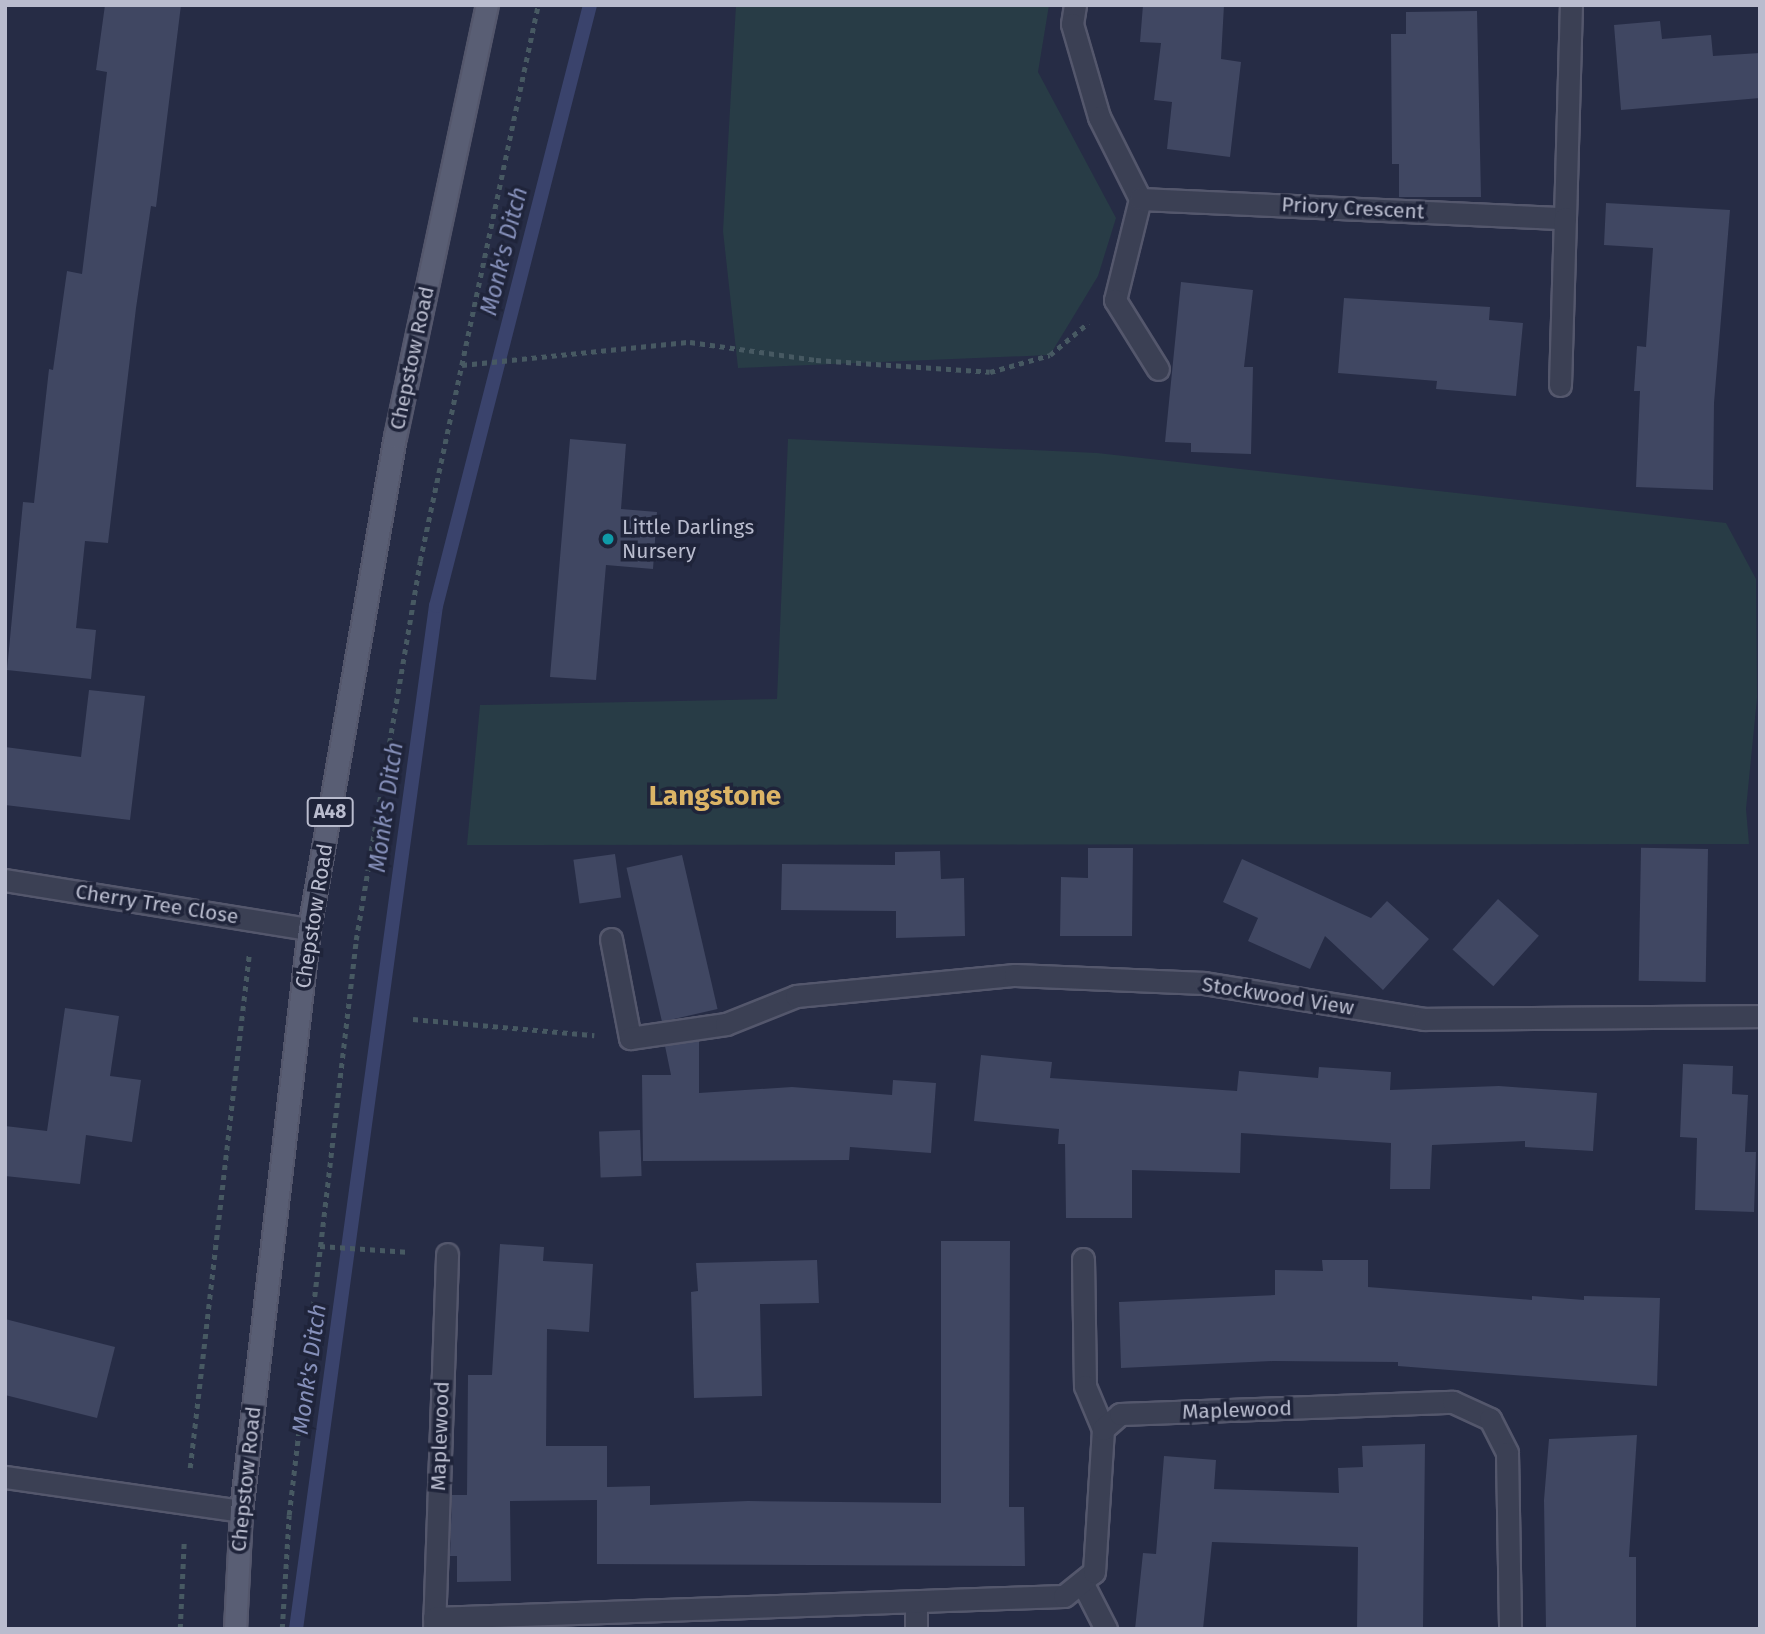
<!DOCTYPE html>
<html>
<head>
<meta charset="utf-8">
<style>
	body { margin:0 }
	#map { position:relative; width:1765px; height:1634px; overflow:hidden; background:#262c45; font-family:"Fira Sans",sans-serif }
	div>[style] { position:absolute }
	.green>* { inset:0; background:#283c46 }
	.stream>* { height:14px; margin:-7px; padding:0 7px; transform-origin:7px; border-radius:7px; background:#3a436c }
	.building>* { inset:0; background:#404762; transform-origin:0 0 }
	.path>* { height:4.5px; margin-top:-2.25px; transform-origin:0; background:repeating-linear-gradient(90deg,#475962 0 5px,transparent 0 10px) }
	.roads { filter:drop-shadow(2px 0 #54576c) drop-shadow(-2px 0 #54576c) drop-shadow(0 2px #54576c) drop-shadow(0 -2px #54576c) }
	.lane>* { height:21px; margin:-10.5px; padding:0 10.5px; transform-origin:10.5px; border-radius:10.5px; background:#3b4054 }
	.street>* { height:21px; margin:-10.5px; padding:0 10.5px; transform-origin:10.5px; border-radius:10.5px; background:#3b4054 }
	.primary>* { height:21px; margin:-10.5px; padding:0 10.5px; transform-origin:10.5px; border-radius:10.5px; background:#595e74 }
	.dots>* { width:19px; height:19px; translate:-50% -50%; box-sizing:border-box; border:4px solid #1f243a; border-radius:50% }
	span { translate:-50% -50%; white-space:nowrap; text-align:center; line-height:1.15; -webkit-text-stroke:7px #1f243a; paint-order:stroke }
	.shield-label span { padding:2px 5px; background:#1f243a; border:2px solid; border-radius:5px; -webkit-text-stroke-width:0 }
	.shield-label { font-size:19px; color:#b9bcce; font-weight:700 }
	.street-label { font-size:21px; color:#b9bcce }
	.poi-label { font-size:21px; color:#b9bcce }
	.left { translate:0 -50%; text-align:left }
	.water-label { font-size:23px; color:#8690ba; font-style:italic }
	.district-label { font-size:28px; color:#dcb466; font-weight:700 }
	.frame { position:absolute; inset:0; border:7px solid #b9bcce; pointer-events:none }
</style>
</head>
<body>
<div id="map">
	<div class="green">
		<div style="clip-path:polygon(736px 5px,1049px 5px,1038px 72px,1116px 218px,1098px 276px,1050px 355px,738px 368px,723px 231px)"></div>
		<div style="clip-path:polygon(788px 439px,1097px 453px,1726px 523px,1756px 579px,1757px 698px,1746px 809px,1749px 844px,467px 845px,480px 705px,777px 699px)"></div>
	</div>
	<div class="stream">
		<div style="left:296px;top:1629px;width:1033px;rotate:-82.21deg"></div>
		<div style="left:436px;top:606px;width:620px;rotate:-75.63deg"></div>
	</div>
	<div class="building">
		<div style="clip-path:polygon(105px 5px,181px 5px,156px 207px,151px 206px,136px 308px,108px 543px,85px 541px,76px 628px,96px 630px,91px 679px,7px 670px,23px 502px,34px 503px,49px 369px,53px 370px,67px 271px,82px 274px,107px 72px,96px 70px)"></div>
		<div style="clip-path:polygon(1143px 5px,1224px 5px,1221px 59px,1241px 62px,1230px 157px,1167px 149px,1172px 102px,1154px 100px,1161px 43px,1140px 42px)"></div>
		<div style="clip-path:polygon(1477px 11px,1481px 197px,1399px 197px,1399px 164px,1392px 164px,1391px 34px,1406px 34px,1406px 12px)"></div>
		<div style="clip-path:polygon(1660px 21px,1662px 39px,1711px 35px,1713px 56px,1760px 53px,1760px 98px,1621px 110px,1614px 25px)"></div>
		<div style="clip-path:polygon(1606px 203px,1730px 210px,1714px 403px,1713px 490px,1636px 487px,1640px 391px,1634px 391px,1637px 346px,1646px 347px,1653px 248px,1604px 245px)"></div>
		<div style="clip-path:polygon(1181px 282px,1253px 290px,1244px 367px,1253px 367px,1251px 454px,1191px 452px,1191px 443px,1165px 442px)"></div>
		<div style="clip-path:polygon(1344px 298px,1490px 307px,1489px 320px,1523px 323px,1516px 396px,1436px 389px,1437px 381px,1338px 373px)"></div>
		<div style="clip-path:polygon(570px 439px,626px 444px,621px 509px,657px 512px,653px 569px,606px 565px,596px 680px,550px 677px)"></div>
		<div style="clip-path:polygon(89px 690px,145px 696px,130px 820px,5px 805px,5px 747px,81px 757px)"></div>
		<div style="clip-path:polygon(1088px 848px,1133px 848px,1132px 936px,1060px 936px,1061px 877px,1088px 878px)"></div>
		<div style="left:1708px;top:849px;width:133px;height:67px;rotate:91deg"></div>
		<div style="clip-path:polygon(940px 851px,941px 879px,964px 878px,965px 936px,896px 938px,896px 911px,781px 910px,782px 864px,895px 865px,895px 852px)"></div>
		<div style="left:615px;top:854px;width:44px;height:42px;rotate:82deg"></div>
		<div style="left:682px;top:855px;width:158px;height:57px;rotate:77deg"></div>
		<div style="clip-path:polygon(1242px 859px,1371px 918px,1387px 901px,1429px 939px,1383px 990px,1325px 936px,1310px 969px,1248px 941px,1258px 918px,1223px 902px)"></div>
		<div style="left:1498px;top:899px;width:55px;height:68px;rotate:42deg"></div>
		<div style="clip-path:polygon(65px 1008px,119px 1016px,110px 1076px,141px 1080px,132px 1142px,86px 1135px,80px 1184px,5px 1176px,5px 1126px,47px 1131px)"></div>
		<div style="clip-path:polygon(699px 1041px,699px 1093px,792px 1087px,892px 1095px,893px 1080px,936px 1083px,931px 1153px,850px 1147px,849px 1160px,643px 1161px,642px 1075px,671px 1075px,665px 1046px)"></div>
		<div style="clip-path:polygon(981px 1055px,1052px 1062px,1050px 1078px,1237px 1091px,1239px 1071px,1318px 1078px,1319px 1067px,1391px 1072px,1390px 1090px,1499px 1086px,1597px 1093px,1593px 1151px,1525px 1147px,1525px 1141px,1432px 1145px,1430px 1189px,1390px 1189px,1391px 1143px,1241px 1133px,1240px 1173px,1132px 1170px,1132px 1218px,1066px 1218px,1065px 1144px,1058px 1144px,1059px 1129px,974px 1121px)"></div>
		<div style="clip-path:polygon(1683px 1064px,1733px 1066px,1732px 1094px,1748px 1095px,1745px 1152px,1756px 1152px,1754px 1212px,1695px 1210px,1697px 1138px,1680px 1137px)"></div>
		<div style="left:640px;top:1130px;width:46px;height:41px;rotate:88deg"></div>
		<div style="clip-path:polygon(941px 1241px,1010px 1241px,1009px 1507px,1024px 1507px,1025px 1566px,597px 1564px,597px 1500px,510px 1501px,511px 1581px,457px 1582px,457px 1556px,450px 1556px,452px 1495px,467px 1495px,468px 1375px,492px 1375px,500px 1244px,544px 1247px,543px 1261px,593px 1264px,589px 1332px,547px 1329px,546px 1446px,607px 1446px,607px 1487px,650px 1486px,650px 1505px,748px 1501px,941px 1503px)"></div>
		<div style="clip-path:polygon(817px 1260px,819px 1303px,760px 1304px,762px 1396px,694px 1398px,691px 1292px,698px 1291px,696px 1263px)"></div>
		<div style="clip-path:polygon(1322px 1260px,1368px 1260px,1368px 1287px,1532px 1300px,1532px 1296px,1584px 1300px,1584px 1296px,1660px 1298px,1657px 1386px,1398px 1366px,1398px 1362px,1273px 1361px,1121px 1368px,1119px 1302px,1275px 1295px,1275px 1270px,1323px 1271px)"></div>
		<div style="clip-path:polygon(5px 1319px,115px 1347px,97px 1418px,5px 1395px)"></div>
		<div style="clip-path:polygon(1637px 1435px,1629px 1557px,1636px 1557px,1636px 1629px,1546px 1629px,1544px 1500px,1549px 1439px)"></div>
		<div style="clip-path:polygon(1425px 1444px,1423px 1629px,1357px 1629px,1358px 1547px,1212px 1542px,1203px 1629px,1135px 1629px,1143px 1553px,1156px 1554px,1164px 1456px,1216px 1460px,1214px 1489px,1339px 1493px,1338px 1468px,1363px 1467px,1362px 1446px)"></div>
	</div>
	<div class="path">
		<div style="left:462px;top:365px;width:229px;rotate:-5.8deg"></div>
		<div style="left:690px;top:342px;width:127px;rotate:8.1deg"></div>
		<div style="left:816px;top:360px;width:174px;rotate:3.9deg"></div>
		<div style="left:990px;top:372px;width:62px;rotate:-15.8deg"></div>
		<div style="left:1050px;top:355px;width:50px;rotate:-40.1deg"></div>
		<div style="left:413px;top:1019px;width:182px;rotate:5.1deg"></div>
		<div style="left:320px;top:1246px;width:90px;rotate:3.8deg"></div>
		<div style="left:190px;top:1468px;width:516px;rotate:-83.44deg"></div>
		<div style="left:180px;top:1629px;width:89px;rotate:-87.4deg"></div>
		<div style="left:282px;top:1629px;width:114px;rotate:-86.5deg"></div>
		<div style="left:289px;top:1515px;width:579px;rotate:-83.35deg"></div>
		<div style="left:356px;top:940px;width:384px;rotate:-80.4deg"></div>
		<div style="left:420px;top:561px;width:568px;rotate:-78.02deg"></div>
	</div>
	<div class="roads">
		<div class="lane">
			<div style="left:1075px;top:5px;width:19px;rotate:99deg"></div>
			<div style="left:1072px;top:24px;width:97px;rotate:73.8deg"></div>
			<div style="left:1099px;top:117px;width:92px;rotate:63.4deg"></div>
			<div style="left:1140px;top:199px;width:104px;rotate:103.9deg"></div>
			<div style="left:1115px;top:300px;width:81px;rotate:58.1deg"></div>
			<div style="left:611px;top:939px;width:101px;rotate:79.1deg"></div>
			<div style="left:630px;top:1038px;width:97px;rotate:-8.3deg"></div>
			<div style="left:726px;top:1024px;width:75px;rotate:-21.8deg"></div>
			<div style="left:1083px;top:1259px;width:127px;rotate:89.1deg"></div>
			<div style="left:1085px;top:1386px;width:47px;rotate:67.3deg"></div>
			<div style="left:1083px;top:1584px;width:51px;rotate:62.9deg"></div>
			<div style="left:434px;top:1629px;width:375px;rotate:-88deg"></div>
		</div>
		<div class="street">
			<div style="left:1140px;top:199px;width:425px;rotate:2.6deg"></div>
			<div style="left:1565px;top:218px;width:213px;rotate:-88.4deg"></div>
			<div style="left:1560px;top:385px;width:167px;rotate:-88.3deg"></div>
			<div style="left:5px;top:880px;width:308px;rotate:9.2deg"></div>
			<div style="left:796px;top:996px;width:220px;rotate:-5.5deg"></div>
			<div style="left:1015px;top:975px;width:189px;rotate:2.4deg"></div>
			<div style="left:1204px;top:983px;width:223px;rotate:9.3deg"></div>
			<div style="left:1424px;top:1019px;width:336px;rotate:-0.5deg"></div>
			<div style="left:5px;top:1477px;width:238px;rotate:8.2deg"></div>
			<div style="left:916px;top:1603px;width:26px;rotate:90deg"></div>
			<div style="left:434px;top:1618px;width:630px;rotate:-2deg"></div>
			<div style="left:1064px;top:1596px;width:38px;rotate:-39deg"></div>
			<div style="left:1094px;top:1572px;width:143px;rotate:-86.4deg"></div>
			<div style="left:1103px;top:1429px;width:23px;rotate:-41deg"></div>
			<div style="left:1120px;top:1414px;width:333px;rotate:-2.1deg"></div>
			<div style="left:1453px;top:1402px;width:41px;rotate:24.7deg"></div>
			<div style="left:1490px;top:1419px;width:38px;rotate:63deg"></div>
			<div style="left:1507px;top:1453px;width:176px;rotate:89deg"></div>
		</div>
		<div class="primary">
			<div style="left:235px;top:1629px;width:118px;rotate:-87.1deg"></div>
			<div style="left:241px;top:1511px;width:586px;rotate:-83.34deg"></div>
			<div style="left:309px;top:929px;width:499px;rotate:-80.1deg"></div>
			<div style="left:395px;top:437px;width:442px;rotate:-78deg"></div>
		</div>
	</div>
	<div class="dots">
		<div style="left:608px;top:539px;background:#0f9aa8"></div>
	</div>
	<div class="shield-label">
		<span style="left:330px;top:812px">A48</span>
	</div>
	<div class="street-label">
		<span style="left:1353px;top:208px;rotate:3deg">Priory Crescent</span>
		<span style="left:412px;top:358px;rotate:-78deg">Chepstow Road</span>
		<span style="left:157px;top:904px;rotate:9deg">Cherry Tree Close</span>
		<span style="left:314px;top:916px;rotate:-81deg">Chepstow Road</span>
		<span style="left:1278px;top:996px;rotate:9deg">Stockwood View</span>
		<span style="left:1237px;top:1410px;rotate:-2deg">Maplewood</span>
		<span style="left:440px;top:1436px;rotate:-88deg">Maplewood</span>
		<span style="left:246px;top:1479px;rotate:-84deg">Chepstow Road</span>
	</div>
	<div class="poi-label">
		<span class="left" style="left:622px;top:539px">Little Darlings<br>Nursery</span>
	</div>
	<div class="water-label">
		<span style="left:504px;top:251px;rotate:-76deg">Monk's Ditch</span>
		<span style="left:386px;top:807px;rotate:-82deg">Monk's Ditch</span>
		<span style="left:309px;top:1369px;rotate:-82deg">Monk's Ditch</span>
	</div>
	<div class="district-label">
		<span style="left:715px;top:796px">Langstone</span>
	</div>
	<div class="frame"></div>
</div>
</body>
</html>
